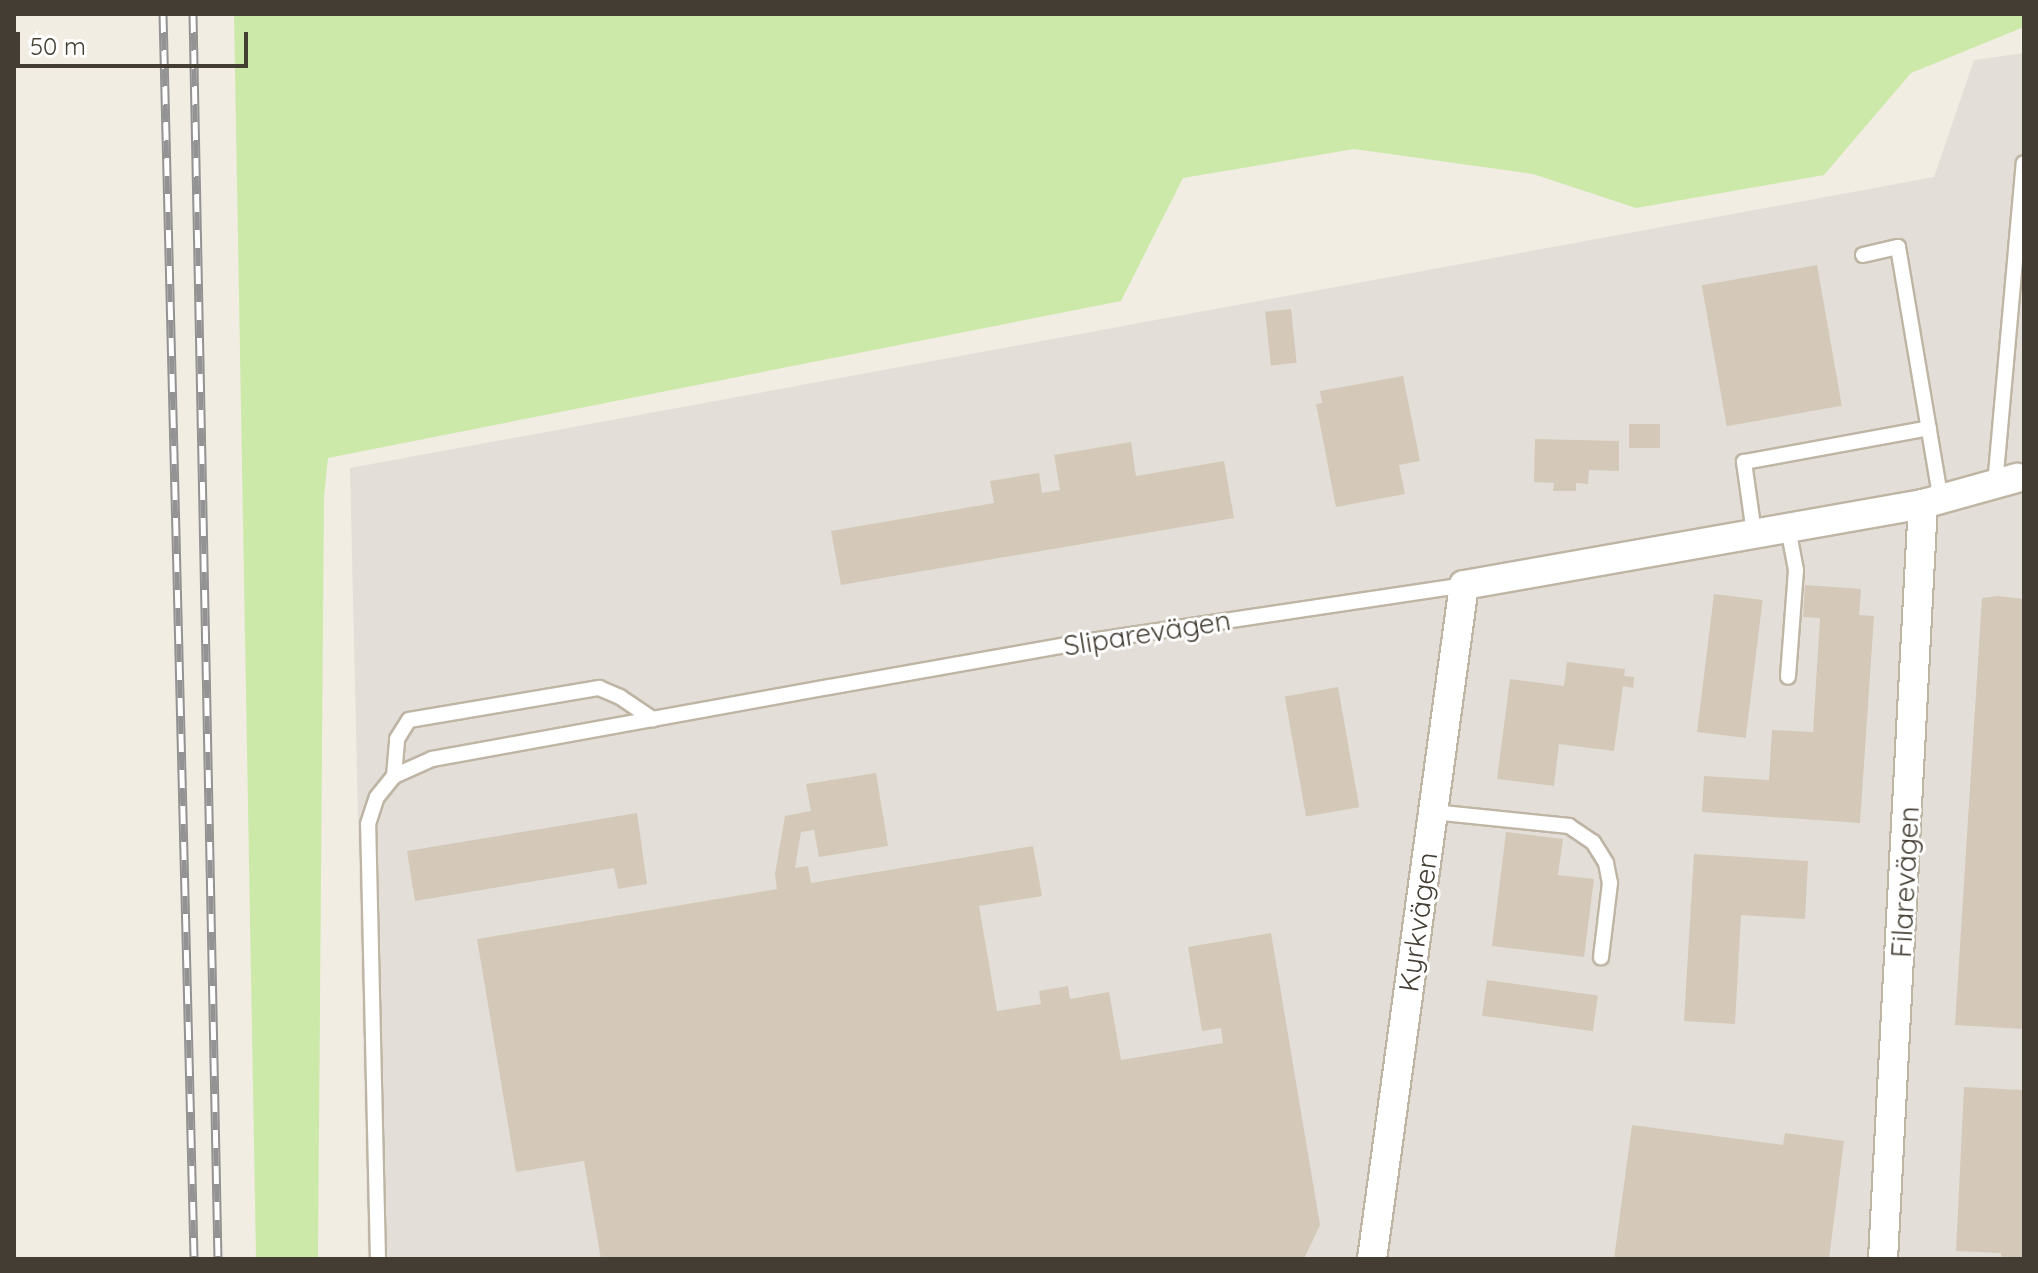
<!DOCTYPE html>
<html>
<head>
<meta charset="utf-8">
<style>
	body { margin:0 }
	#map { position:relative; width:2038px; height:1273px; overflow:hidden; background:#f2ede3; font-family:Quicksand,sans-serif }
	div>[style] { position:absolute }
	.industrial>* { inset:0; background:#e4ded8 }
	.green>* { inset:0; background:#cce9a9 }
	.building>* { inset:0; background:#d4c9b8; transform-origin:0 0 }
	.roads { filter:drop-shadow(2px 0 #beb5a5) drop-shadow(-2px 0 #beb5a5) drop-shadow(0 2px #beb5a5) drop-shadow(0 -2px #beb5a5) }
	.lane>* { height:14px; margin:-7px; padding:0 7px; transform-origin:7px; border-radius:7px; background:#fff }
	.street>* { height:28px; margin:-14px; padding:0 14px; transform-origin:14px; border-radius:14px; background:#fff }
	.rail>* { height:9px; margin-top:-4.5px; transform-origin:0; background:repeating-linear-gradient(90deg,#fff 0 18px,#939393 0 36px); box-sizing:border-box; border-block:2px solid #939393 }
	span { translate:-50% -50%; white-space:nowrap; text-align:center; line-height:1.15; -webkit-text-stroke:6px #fff; paint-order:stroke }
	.street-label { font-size:28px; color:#443d33 }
	.frame { position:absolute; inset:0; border:16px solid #443d33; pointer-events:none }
	.scale { position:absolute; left:16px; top:32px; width:232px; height:36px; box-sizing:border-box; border:4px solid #443d33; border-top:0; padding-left:10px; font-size:24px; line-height:28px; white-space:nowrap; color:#443d33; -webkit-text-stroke:6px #fff; paint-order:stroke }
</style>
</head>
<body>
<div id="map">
	<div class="industrial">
		<div style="clip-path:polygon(2024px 53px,2024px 1259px,368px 1259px,350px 468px,1934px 177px,1974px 60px)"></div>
	</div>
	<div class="green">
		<div style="clip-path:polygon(234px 14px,2024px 14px,2024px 27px,1911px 73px,1824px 175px,1636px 208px,1533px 174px,1354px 149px,1183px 178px,1121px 301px,328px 458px,324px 496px,318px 1259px,256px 1259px)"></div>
	</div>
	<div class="building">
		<div style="left:1817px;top:265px;width:143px;height:117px;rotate:80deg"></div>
		<div style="left:1291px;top:309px;width:54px;height:26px;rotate:84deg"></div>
		<div style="clip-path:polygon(1403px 376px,1420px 461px,1399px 465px,1405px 494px,1336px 507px,1316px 404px,1322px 403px,1320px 391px)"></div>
		<div style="left:1629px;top:424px;width:31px;height:24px"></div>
		<div style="clip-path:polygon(1535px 439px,1619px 441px,1619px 471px,1589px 470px,1588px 484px,1576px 483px,1576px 491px,1553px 491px,1554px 483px,1534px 482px)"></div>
		<div style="clip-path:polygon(1131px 442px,1136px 476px,1224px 461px,1234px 518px,841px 585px,831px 531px,994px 503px,990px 481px,1039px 473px,1042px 493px,1060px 490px,1054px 455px)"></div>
		<div style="clip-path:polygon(1805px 585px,1861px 589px,1859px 615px,1874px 616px,1860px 823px,1702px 812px,1704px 776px,1769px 780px,1772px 730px,1813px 732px,1820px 618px,1803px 617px)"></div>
		<div style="left:1714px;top:594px;width:49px;height:139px;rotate:7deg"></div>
		<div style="clip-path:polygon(1998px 596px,2024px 599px,2024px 1029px,1955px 1025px,1982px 598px)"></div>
		<div style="clip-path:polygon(1567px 662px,1625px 669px,1624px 676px,1634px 677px,1633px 688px,1623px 686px,1614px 751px,1559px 744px,1554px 786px,1497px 779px,1510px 679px,1564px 686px)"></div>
		<div style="left:1338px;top:687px;width:122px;height:54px;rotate:80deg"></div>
		<div style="clip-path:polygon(876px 773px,888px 846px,819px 857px,814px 830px,801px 832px,795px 868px,808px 866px,811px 883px,1033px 846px,1042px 896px,979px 906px,997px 1011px,1041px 1004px,1039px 991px,1068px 986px,1070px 999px,1109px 992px,1121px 1060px,1223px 1043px,1221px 1028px,1202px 1031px,1188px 947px,1271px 933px,1320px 1225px,1304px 1259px,601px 1259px,584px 1161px,516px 1172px,477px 939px,777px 889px,775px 874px,785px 816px,811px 811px,806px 784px)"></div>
		<div style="clip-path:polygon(637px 813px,647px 884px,618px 889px,614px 868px,415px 901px,407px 851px)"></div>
		<div style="clip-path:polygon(1506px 832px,1563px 839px,1558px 875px,1594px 879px,1584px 957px,1492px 946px)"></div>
		<div style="clip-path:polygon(1694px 854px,1808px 861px,1805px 919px,1741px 915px,1735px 1024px,1684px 1021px)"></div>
		<div style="left:1487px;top:980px;width:112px;height:36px;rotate:8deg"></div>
		<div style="clip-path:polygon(1964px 1087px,2024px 1090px,2024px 1259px,2001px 1259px,2001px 1253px,1956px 1251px)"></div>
		<div style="clip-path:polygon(1632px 1125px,1783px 1145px,1785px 1133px,1844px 1141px,1829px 1259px,1614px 1259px)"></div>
	</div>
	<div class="roads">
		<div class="lane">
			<div style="left:1863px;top:255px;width:36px;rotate:-13deg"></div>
			<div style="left:1898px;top:247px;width:257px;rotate:80.4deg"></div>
			<div style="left:1995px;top:485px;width:323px;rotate:-84.9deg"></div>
			<div style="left:1788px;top:528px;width:43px;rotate:79.2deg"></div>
			<div style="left:1796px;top:570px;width:107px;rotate:94.3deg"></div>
			<div style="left:1754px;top:533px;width:72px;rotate:-98deg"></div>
			<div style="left:1744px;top:462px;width:188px;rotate:-10.4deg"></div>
			<div style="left:394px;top:776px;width:37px;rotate:-85deg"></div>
			<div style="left:397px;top:739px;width:22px;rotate:-58deg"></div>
			<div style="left:409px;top:720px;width:193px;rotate:-9.6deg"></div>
			<div style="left:599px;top:688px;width:23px;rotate:23deg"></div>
			<div style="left:620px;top:697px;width:40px;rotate:34deg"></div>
			<div style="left:1433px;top:812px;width:137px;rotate:5.9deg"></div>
			<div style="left:1569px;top:826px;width:29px;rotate:34deg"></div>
			<div style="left:1593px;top:842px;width:25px;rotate:58deg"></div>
			<div style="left:1606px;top:863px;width:20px;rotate:79deg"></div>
			<div style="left:1610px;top:883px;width:75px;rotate:96.9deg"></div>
			<div style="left:378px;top:1259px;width:435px;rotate:-91.3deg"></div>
			<div style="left:368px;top:824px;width:28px;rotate:-72deg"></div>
			<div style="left:377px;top:797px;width:27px;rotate:-51deg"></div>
			<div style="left:394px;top:776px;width:42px;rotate:-24.1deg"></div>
			<div style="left:432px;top:759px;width:404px;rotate:-10.3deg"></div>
			<div style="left:830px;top:687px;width:245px;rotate:-10.1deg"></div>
			<div style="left:1071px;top:644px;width:397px;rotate:-8.5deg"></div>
		</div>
		<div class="street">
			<div style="left:1372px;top:1259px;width:680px;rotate:-82.23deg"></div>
			<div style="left:1464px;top:585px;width:466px;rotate:-10deg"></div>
			<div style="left:1923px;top:504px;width:98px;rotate:-15.5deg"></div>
			<div style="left:1883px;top:1259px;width:756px;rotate:-86.97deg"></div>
		</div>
	</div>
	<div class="rail">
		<div style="left:163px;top:14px;width:1245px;rotate:88.57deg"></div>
		<div style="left:193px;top:14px;width:1245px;rotate:88.85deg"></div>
	</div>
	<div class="street-label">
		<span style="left:1147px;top:633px;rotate:-9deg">Sliparevägen</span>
		<span style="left:1905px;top:882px;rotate:-87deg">Filarevägen</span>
		<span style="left:1418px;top:922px;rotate:-82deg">Kyrkvägen</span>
	</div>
	<div class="frame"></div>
	<div class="scale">50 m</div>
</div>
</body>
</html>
